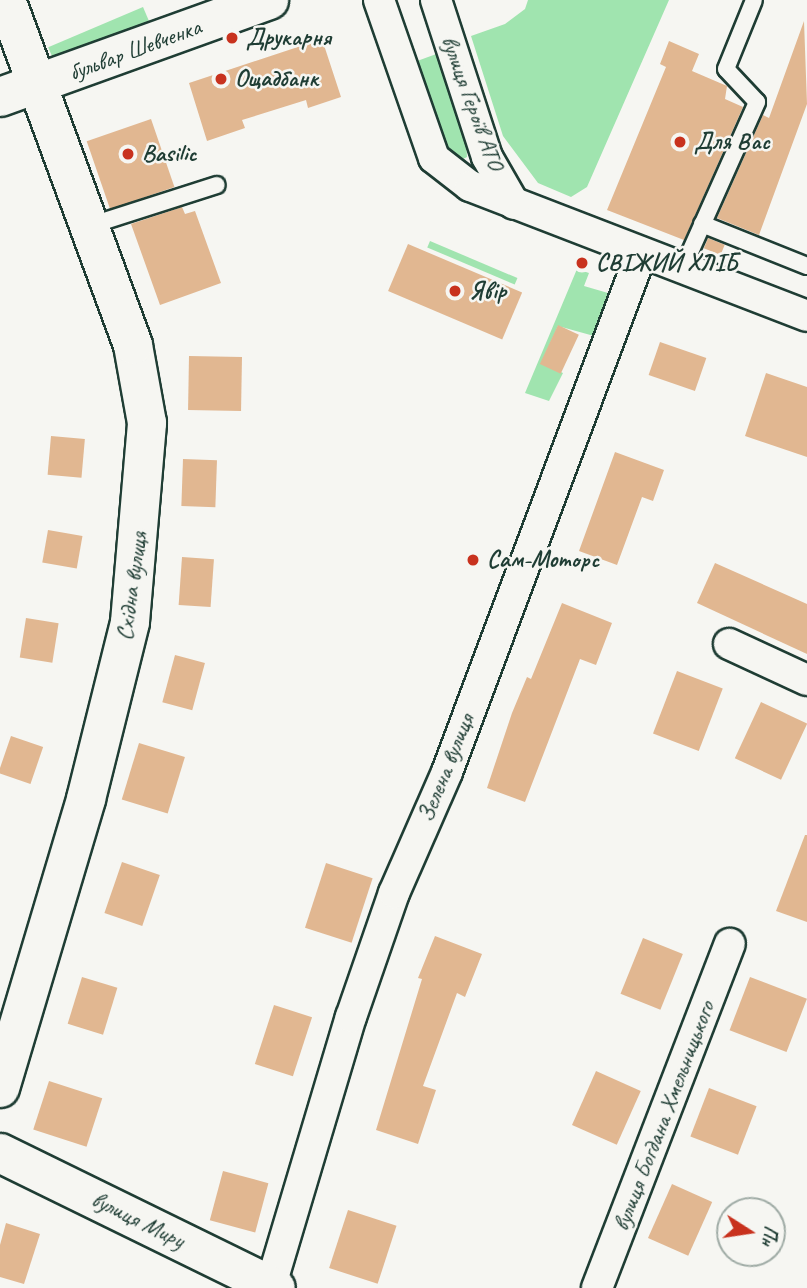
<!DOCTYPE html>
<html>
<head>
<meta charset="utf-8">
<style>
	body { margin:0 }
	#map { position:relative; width:807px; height:1288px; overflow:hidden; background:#f6f6f2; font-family:Caveat,sans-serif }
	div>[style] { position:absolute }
	.green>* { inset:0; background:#a0e4af; transform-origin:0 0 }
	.building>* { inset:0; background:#e1b791; transform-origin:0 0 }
	.roads { filter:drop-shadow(2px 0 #1f3d34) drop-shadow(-2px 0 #1f3d34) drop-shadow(0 2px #1f3d34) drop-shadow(0 -2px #1f3d34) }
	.lane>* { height:16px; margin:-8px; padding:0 8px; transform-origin:8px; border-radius:8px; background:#f6f6f2 }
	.street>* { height:30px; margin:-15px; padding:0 15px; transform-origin:15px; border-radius:15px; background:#f6f6f2 }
	.secondary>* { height:38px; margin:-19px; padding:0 19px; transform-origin:19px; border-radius:19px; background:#f6f6f2 }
	.dots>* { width:19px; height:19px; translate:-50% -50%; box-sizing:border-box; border:4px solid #f6f6f2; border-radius:50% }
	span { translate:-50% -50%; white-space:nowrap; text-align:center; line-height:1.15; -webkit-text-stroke:5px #f6f6f2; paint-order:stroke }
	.poi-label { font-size:24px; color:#1f3d34; font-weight:700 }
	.left { translate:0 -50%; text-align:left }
	.street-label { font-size:24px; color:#1f3d34 }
	.north { position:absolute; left:716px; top:1197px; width:70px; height:70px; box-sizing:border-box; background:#f6f6f2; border:2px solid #a0aca6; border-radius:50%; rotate:102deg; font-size:19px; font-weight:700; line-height:28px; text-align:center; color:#1f3d34 }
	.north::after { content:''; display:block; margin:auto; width:24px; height:32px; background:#c8321e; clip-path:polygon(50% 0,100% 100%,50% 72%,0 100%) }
</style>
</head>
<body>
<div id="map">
	<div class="green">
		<div style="clip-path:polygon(528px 0,669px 0,587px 187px,571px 197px,538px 183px,503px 136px,471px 36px,505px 24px,525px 9px)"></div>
		<div style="left:143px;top:7px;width:25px;height:103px;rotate:67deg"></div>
		<div style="clip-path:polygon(439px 53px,466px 136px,467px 157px,461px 160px,446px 160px,409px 64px)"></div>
		<div style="left:430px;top:241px;width:95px;height:7px;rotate:23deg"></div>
		<div style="clip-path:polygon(577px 269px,589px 273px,584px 286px,608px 293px,594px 336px,558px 326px,541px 363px,563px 373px,549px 401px,525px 393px)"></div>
	</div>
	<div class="building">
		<div style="clip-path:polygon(804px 21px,807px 104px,759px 235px,717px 218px,763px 115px,769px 118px)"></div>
		<div style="clip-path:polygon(322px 39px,341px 97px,308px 108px,306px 100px,242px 120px,245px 128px,207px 141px,189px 83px)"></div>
		<div style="clip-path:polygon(669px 41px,699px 54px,692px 71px,727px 86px,725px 99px,743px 107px,684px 240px,607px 210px,666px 67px,660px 64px)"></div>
		<div style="left:151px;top:119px;width:72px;height:68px;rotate:71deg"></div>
		<div style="clip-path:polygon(182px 207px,185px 214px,195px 211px,221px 283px,160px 305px,131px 224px)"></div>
		<div style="left:708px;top:238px;width:18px;height:11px;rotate:22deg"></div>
		<div style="left:408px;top:244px;width:124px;height:51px;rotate:23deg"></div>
		<div style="left:558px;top:325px;width:23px;height:43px;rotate:25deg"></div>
		<div style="left:660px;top:342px;width:49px;height:35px;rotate:19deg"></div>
		<div style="left:189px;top:356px;width:53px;height:54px;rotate:1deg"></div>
		<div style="clip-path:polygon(766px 373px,807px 387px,807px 457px,745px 436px)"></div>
		<div style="left:51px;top:436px;width:34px;height:39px;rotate:5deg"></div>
		<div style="clip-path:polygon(615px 452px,664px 470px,653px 501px,642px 497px,617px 565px,579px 551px)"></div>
		<div style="left:183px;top:459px;width:34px;height:47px;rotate:2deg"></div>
		<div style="left:48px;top:530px;width:35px;height:33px;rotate:10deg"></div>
		<div style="left:182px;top:557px;width:32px;height:48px;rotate:4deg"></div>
		<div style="clip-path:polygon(715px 563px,807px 604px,807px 654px,697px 603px)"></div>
		<div style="clip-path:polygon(562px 603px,612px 623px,596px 665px,580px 659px,525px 802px,487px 788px,512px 713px,527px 677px,531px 679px)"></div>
		<div style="left:26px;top:618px;width:33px;height:40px;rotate:9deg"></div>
		<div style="left:175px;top:655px;width:31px;height:49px;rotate:15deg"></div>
		<div style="left:677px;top:671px;width:49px;height:67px;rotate:21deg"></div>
		<div style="left:761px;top:702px;width:51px;height:62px;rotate:25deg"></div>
		<div style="left:11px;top:736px;width:34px;height:39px;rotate:19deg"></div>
		<div style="left:139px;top:743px;width:48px;height:59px;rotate:17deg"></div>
		<div style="clip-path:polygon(805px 835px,807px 835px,807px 922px,776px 911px)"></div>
		<div style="left:122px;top:862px;width:40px;height:54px;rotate:19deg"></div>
		<div style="left:326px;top:863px;width:49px;height:68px;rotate:18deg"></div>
		<div style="clip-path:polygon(435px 936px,482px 954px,465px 997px,457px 993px,423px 1086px,436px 1090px,418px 1144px,376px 1130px,422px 979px,418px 978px)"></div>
		<div style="left:643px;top:938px;width:43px;height:60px;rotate:22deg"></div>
		<div style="left:82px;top:977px;width:37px;height:49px;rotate:17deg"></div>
		<div style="left:750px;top:977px;width:61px;height:57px;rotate:21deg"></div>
		<div style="left:274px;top:1005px;width:40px;height:62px;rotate:18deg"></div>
		<div style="left:596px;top:1071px;width:49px;height:59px;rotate:24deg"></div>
		<div style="left:49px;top:1081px;width:56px;height:51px;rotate:18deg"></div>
		<div style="left:709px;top:1088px;width:51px;height:52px;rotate:21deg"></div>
		<div style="left:223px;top:1171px;width:47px;height:51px;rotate:15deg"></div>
		<div style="left:672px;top:1184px;width:44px;height:59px;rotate:24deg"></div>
		<div style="left:348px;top:1210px;width:51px;height:61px;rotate:18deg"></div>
		<div style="clip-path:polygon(6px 1223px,40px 1234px,24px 1284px,0 1277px,0 1245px)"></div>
	</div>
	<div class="roads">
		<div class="lane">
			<div style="left:702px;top:224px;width:113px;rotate:21.8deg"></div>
			<div style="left:89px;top:226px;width:134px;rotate:-17.8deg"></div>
			<div style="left:682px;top:270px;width:184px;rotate:-65.9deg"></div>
			<div style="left:757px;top:102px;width:45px;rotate:-133.2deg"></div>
			<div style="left:726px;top:69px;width:74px;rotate:-67.9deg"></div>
		</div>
		<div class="street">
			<div style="left:379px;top:0;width:167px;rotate:70.8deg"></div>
			<div style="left:434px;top:158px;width:46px;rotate:37.9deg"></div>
			<div style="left:470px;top:186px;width:361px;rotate:21.1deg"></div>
			<div style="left:436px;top:0;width:165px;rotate:72deg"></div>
			<div style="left:487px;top:157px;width:54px;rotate:60.1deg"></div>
			<div style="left:729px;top:644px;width:86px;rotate:24.8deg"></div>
			<div style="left:270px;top:1288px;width:283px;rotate:-73.4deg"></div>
			<div style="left:351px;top:1017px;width:131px;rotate:-70.9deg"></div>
			<div style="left:394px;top:893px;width:132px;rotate:-66.3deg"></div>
			<div style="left:447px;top:772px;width:553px;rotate:-69.47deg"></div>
			<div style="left:597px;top:1288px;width:369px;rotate:-68.9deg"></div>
		</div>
		<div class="secondary">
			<div style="left:0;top:97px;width:286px;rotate:-19.8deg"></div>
			<div style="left:0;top:1088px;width:302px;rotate:-73.4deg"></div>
			<div style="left:86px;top:799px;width:182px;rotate:-76deg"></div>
			<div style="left:130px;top:622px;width:200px;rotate:-85.1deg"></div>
			<div style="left:147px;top:423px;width:79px;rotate:-100.2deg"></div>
			<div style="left:133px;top:345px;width:368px;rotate:-110.2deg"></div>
			<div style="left:0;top:1153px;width:307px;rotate:26.1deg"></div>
		</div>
	</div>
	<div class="dots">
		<div style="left:232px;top:38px;background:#c8321e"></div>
		<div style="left:221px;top:79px;background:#c8321e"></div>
		<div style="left:680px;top:142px;background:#c8321e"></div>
		<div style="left:128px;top:154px;background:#c8321e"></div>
		<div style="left:582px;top:263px;background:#c8321e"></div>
		<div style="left:455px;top:291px;background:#c8321e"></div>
		<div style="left:473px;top:560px;background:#c8321e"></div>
	</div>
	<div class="poi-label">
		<span class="left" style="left:246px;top:38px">Друкарня</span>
		<span class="left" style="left:235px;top:79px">Ощадбанк</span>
		<span class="left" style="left:694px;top:142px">Для Вас</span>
		<span class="left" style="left:142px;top:154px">Basilic</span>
		<span class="left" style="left:596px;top:263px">СВІЖИЙ ХЛІБ</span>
		<span class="left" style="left:469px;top:291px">Явір</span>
		<span class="left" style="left:487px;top:560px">Сам-Моторс</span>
	</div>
	<div class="street-label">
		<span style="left:135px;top:50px;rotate:-20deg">бульвар Шевченка</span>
		<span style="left:472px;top:103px;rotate:70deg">вулиця Героїв АТО</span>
		<span style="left:132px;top:586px;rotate:-82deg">Східна вулиця</span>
		<span style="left:446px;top:768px;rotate:-68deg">Зелена вулиця</span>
		<span style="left:664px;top:1116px;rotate:-69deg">вулиця Богдана Хмельницького</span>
		<span style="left:138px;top:1220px;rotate:26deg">вулиця Миру</span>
	</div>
	<div class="north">Пн</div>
</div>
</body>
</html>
